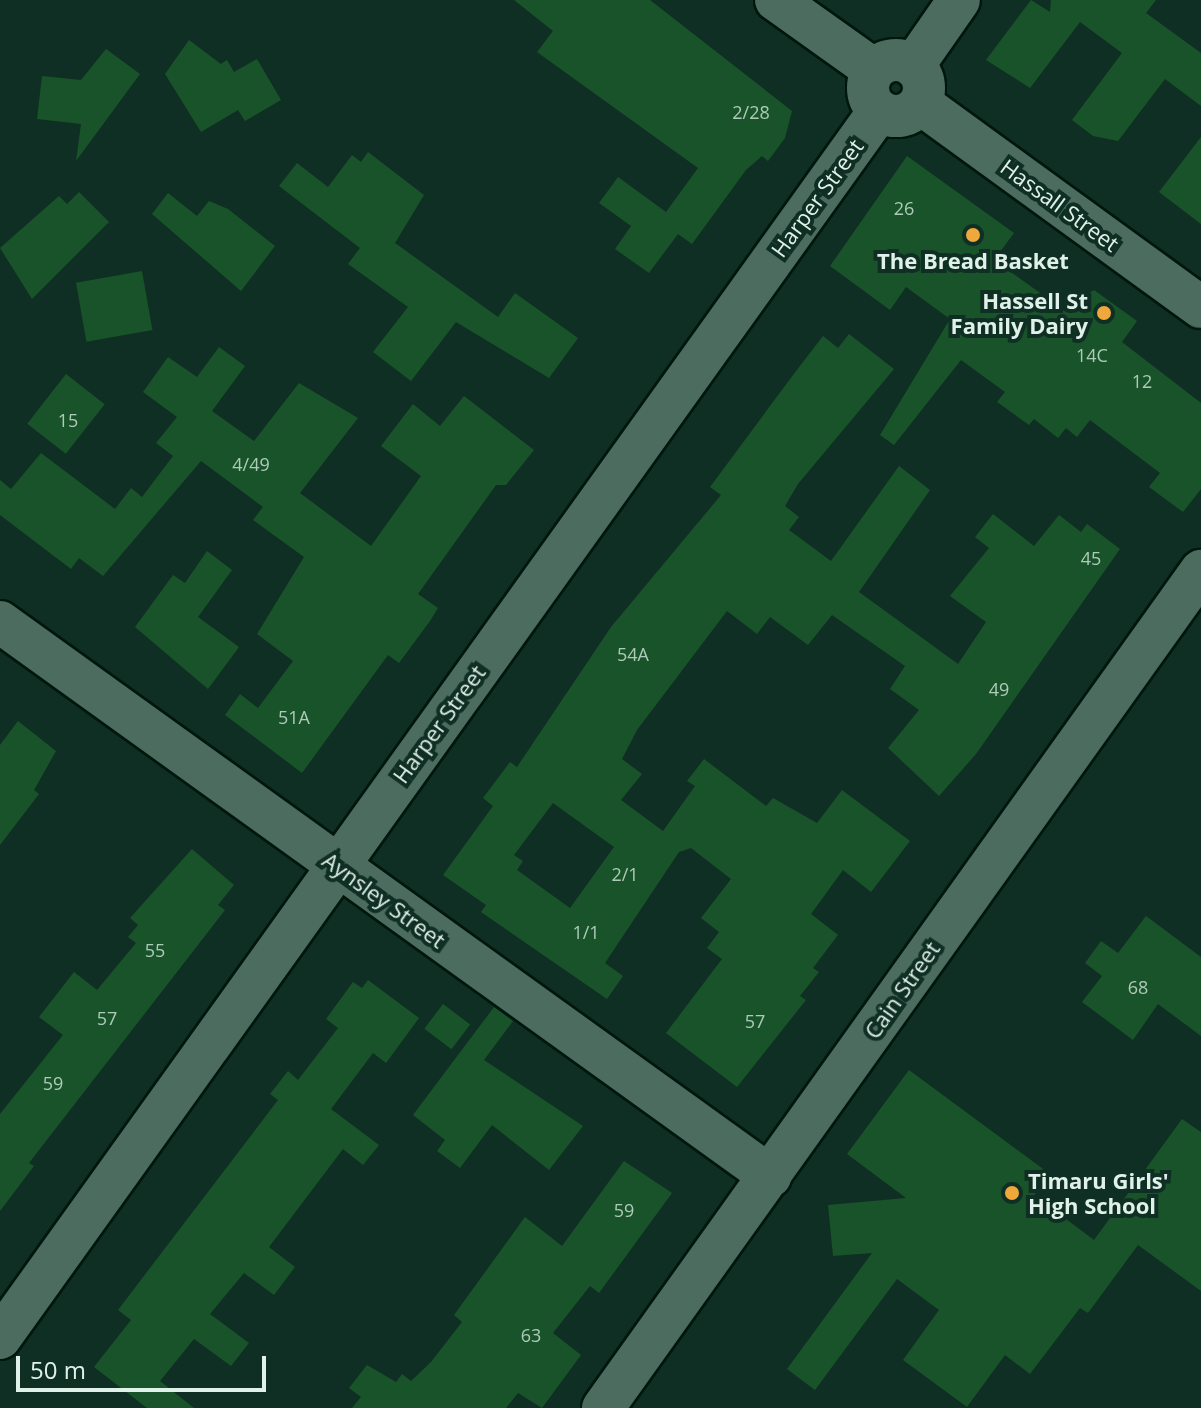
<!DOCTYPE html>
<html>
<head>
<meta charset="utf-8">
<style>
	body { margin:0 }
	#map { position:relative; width:1201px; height:1408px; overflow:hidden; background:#102f24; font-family:"Open Sans",sans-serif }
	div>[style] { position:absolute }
	.building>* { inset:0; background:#195329; transform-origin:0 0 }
	.roads { filter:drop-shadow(2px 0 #00170e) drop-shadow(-2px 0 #00170e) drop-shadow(0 2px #00170e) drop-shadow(0 -2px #00170e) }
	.minor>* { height:42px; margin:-21px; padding:0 21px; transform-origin:21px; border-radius:21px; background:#4c6c5f }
	.minor>.ring { margin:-21px; padding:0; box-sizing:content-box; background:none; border:42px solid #4c6c5f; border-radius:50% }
	.dots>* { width:22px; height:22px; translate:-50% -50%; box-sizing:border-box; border:4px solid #102f24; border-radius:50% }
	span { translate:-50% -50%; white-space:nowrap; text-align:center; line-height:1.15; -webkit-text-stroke:8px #102f24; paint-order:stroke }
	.number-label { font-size:18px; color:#aecaba }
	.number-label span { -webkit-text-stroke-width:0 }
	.street-label { font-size:22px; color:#e0f1ea }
	.poi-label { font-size:22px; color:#e0f1ea; font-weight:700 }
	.right { translate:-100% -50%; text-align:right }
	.left { translate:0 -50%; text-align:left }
	.scale { position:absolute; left:16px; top:1356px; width:250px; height:36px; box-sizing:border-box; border:4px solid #e0f1ea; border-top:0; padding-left:10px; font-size:24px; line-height:28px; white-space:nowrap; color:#e0f1ea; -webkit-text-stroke:6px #102f24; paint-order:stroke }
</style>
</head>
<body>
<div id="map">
	<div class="building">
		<div style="clip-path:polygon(514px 0,650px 0,792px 111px,785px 138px,768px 161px,762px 156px,746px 170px,692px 244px,678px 234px,649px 273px,615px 249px,631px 226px,599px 203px,618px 177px,666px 212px,698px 168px,537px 52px,553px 31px)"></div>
		<div style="clip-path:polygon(1031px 0,1050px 12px,1051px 0,1156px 0,1146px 13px,1201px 53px,1201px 106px,1165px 79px,1118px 141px,1093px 136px,1072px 120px,1122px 53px,1080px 22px,1030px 88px,986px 60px)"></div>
		<div style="clip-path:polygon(189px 40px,221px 64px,227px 60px,234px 72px,257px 59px,281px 100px,245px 121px,238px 110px,201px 132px,165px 74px)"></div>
		<div style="clip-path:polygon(106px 49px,140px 74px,76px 161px,81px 124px,37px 119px,42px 76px,81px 80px)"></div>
		<div style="clip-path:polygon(1201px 137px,1201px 224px,1159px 192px)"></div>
		<div style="clip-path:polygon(368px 152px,424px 195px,395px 243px,498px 317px,515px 293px,578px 338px,549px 378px,456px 322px,411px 381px,373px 352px,408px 307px,348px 264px,360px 248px,279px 186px,297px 163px,328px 187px,352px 155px,361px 162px)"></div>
		<div style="clip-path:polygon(907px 156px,1014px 233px,994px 260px,1064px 310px,1094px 290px,1137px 321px,1122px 342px,1201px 403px,1201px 489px,1183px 512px,1149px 487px,1160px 473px,1090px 420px,1077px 437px,1066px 428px,1058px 438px,1034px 419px,1029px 425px,997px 402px,1005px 392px,961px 360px,894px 445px,880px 435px,950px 319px,906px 287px,890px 310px,830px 266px)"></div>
		<div style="clip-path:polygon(79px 192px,109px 222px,32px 299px,0 248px,59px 196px,67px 204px)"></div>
		<div style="clip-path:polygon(168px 193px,197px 216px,209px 201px,228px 209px,275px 246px,241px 291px,152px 214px)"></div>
		<div style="left:142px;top:271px;width:60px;height:67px;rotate:80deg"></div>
		<div style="clip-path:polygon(evenodd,849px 334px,894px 369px,798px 484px,785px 506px,799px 517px,789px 530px,831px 561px,899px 466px,930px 490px,859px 592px,958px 664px,986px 622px,950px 596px,989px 548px,975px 537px,993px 514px,1034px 546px,1059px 515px,1081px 532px,1087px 524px,1120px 549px,976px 754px,939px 796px,888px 748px,919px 710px,890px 689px,905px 666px,832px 615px,808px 645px,770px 617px,757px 634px,727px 611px,637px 730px,622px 759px,642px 774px,621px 800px,663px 831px,695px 786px,687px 781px,704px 759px,766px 806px,773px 798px,817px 823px,842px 790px,910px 841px,871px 892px,843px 870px,811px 914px,838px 935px,813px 968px,819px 972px,800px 996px,806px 1000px,737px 1087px,666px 1033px,722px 959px,707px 948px,719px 932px,701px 918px,731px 879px,691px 848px,679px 852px,605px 963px,623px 976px,607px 999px,481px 912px,486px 905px,443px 875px,493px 806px,483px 798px,510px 762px,517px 767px,611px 627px,721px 495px,710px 487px,793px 375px,823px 336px,838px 348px,849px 334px,553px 803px,614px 847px,570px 908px,517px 870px,523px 861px,514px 855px,553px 803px)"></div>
		<div style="clip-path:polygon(219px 347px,245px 366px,212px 411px,254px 441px,299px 383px,358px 418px,300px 493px,371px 546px,421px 476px,381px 446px,413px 404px,440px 426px,464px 396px,534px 450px,506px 485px,496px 485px,418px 594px,438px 608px,430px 621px,399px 663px,388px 655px,302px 773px,225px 715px,240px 694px,258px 708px,293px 661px,257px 634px,304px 557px,253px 520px,263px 507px,201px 461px,103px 576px,79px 558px,71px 569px,0 515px,0 480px,11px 489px,41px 453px,115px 509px,131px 488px,142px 497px,173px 456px,156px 443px,177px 417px,143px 392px,168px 357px,197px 377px)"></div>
		<div style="left:66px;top:374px;width:49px;height:63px;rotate:38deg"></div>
		<div style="clip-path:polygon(207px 551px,232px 570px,198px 617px,239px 647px,208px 689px,135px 627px,173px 575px,185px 583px)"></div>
		<div style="clip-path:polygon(18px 721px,56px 751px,34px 790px,39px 794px,0 845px,0 745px)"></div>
		<div style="clip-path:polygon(192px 849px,234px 885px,218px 905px,225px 910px,29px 1163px,34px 1166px,0 1211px,0 1114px,63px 1035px,39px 1017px,74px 972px,97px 990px,136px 943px,128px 937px,138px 925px,130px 918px)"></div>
		<div style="clip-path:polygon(1146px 916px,1201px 957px,1201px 1036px,1158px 1004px,1133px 1040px,1082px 1002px,1102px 976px,1085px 963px,1101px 941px,1118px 953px)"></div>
		<div style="clip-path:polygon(368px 980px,419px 1018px,386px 1063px,373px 1053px,331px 1109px,379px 1145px,363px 1165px,343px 1149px,269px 1247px,295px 1267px,274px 1295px,244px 1273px,210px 1314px,249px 1343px,231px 1366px,194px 1339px,160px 1381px,194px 1408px,147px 1408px,94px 1367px,131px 1320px,118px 1310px,278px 1100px,270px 1094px,288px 1071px,298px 1080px,338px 1028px,326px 1019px,353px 982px,362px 988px)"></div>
		<div style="left:443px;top:1004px;width:34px;height:31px;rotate:37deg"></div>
		<div style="clip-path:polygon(494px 1007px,513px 1021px,484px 1060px,583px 1126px,549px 1170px,492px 1125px,460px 1168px,437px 1151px,445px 1140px,413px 1115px)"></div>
		<div style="clip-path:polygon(909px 1070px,1050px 1174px,1034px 1195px,1094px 1240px,1182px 1119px,1201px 1132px,1201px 1291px,1138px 1245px,1088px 1313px,1080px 1308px,1030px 1374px,1005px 1355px,967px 1407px,903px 1360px,939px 1310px,897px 1279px,815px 1390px,787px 1369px,872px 1253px,833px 1256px,828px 1205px,906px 1198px,847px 1154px)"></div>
		<div style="clip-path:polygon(624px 1161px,672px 1193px,599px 1293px,590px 1286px,553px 1333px,581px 1355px,542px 1408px,518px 1393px,506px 1408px,352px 1408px,361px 1397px,349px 1388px,367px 1365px,396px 1382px,402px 1374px,411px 1381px,431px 1362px,462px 1322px,454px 1315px,525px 1217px,562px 1246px)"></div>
	</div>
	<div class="roads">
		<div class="minor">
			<div style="left:776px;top:0;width:120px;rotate:35.5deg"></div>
			<div class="ring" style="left:868px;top:60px;width:14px;height:14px"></div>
			<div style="left:913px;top:66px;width:80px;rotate:-55.1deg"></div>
			<div style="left:920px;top:103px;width:347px;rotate:36deg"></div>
			<div style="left:0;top:622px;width:949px;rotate:35.73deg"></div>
			<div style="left:0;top:1338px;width:1509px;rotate:-54.38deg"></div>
			<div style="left:603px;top:1408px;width:1029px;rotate:-54.46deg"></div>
		</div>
	</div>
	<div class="dots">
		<div style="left:973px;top:235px;background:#eea83c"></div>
		<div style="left:1104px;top:313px;background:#eea83c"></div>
		<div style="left:1012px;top:1193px;background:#eea83c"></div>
	</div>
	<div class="number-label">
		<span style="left:751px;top:112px">2/28</span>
		<span style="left:904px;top:208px">26</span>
		<span style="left:1092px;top:355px">14C</span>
		<span style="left:1142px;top:381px">12</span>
		<span style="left:68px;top:420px">15</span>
		<span style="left:251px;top:464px">4/49</span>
		<span style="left:1091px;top:558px">45</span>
		<span style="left:633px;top:654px">54A</span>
		<span style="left:999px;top:689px">49</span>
		<span style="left:294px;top:717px">51A</span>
		<span style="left:625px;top:874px">2/1</span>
		<span style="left:586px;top:932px">1/1</span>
		<span style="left:155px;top:950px">55</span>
		<span style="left:1138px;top:987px">68</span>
		<span style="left:107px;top:1018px">57</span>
		<span style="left:755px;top:1021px">57</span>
		<span style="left:53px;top:1083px">59</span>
		<span style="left:624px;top:1210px">59</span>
		<span style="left:531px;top:1335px">63</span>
	</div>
	<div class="street-label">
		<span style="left:817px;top:198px;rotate:-54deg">Harper Street</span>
		<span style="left:1060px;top:205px;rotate:36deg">Hassall Street</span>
		<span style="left:439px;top:724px;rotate:-54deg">Harper Street</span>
		<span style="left:384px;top:900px;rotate:36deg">Aynsley Street</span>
		<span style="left:902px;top:990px;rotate:-55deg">Cain Street</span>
	</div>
	<div class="poi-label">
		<span style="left:973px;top:261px">The Bread Basket</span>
		<span class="right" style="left:1088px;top:313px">Hassell St<br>Family Dairy</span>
		<span class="left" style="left:1028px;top:1193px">Timaru Girls'<br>High School</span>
	</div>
	<div class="scale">50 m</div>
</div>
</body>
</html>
